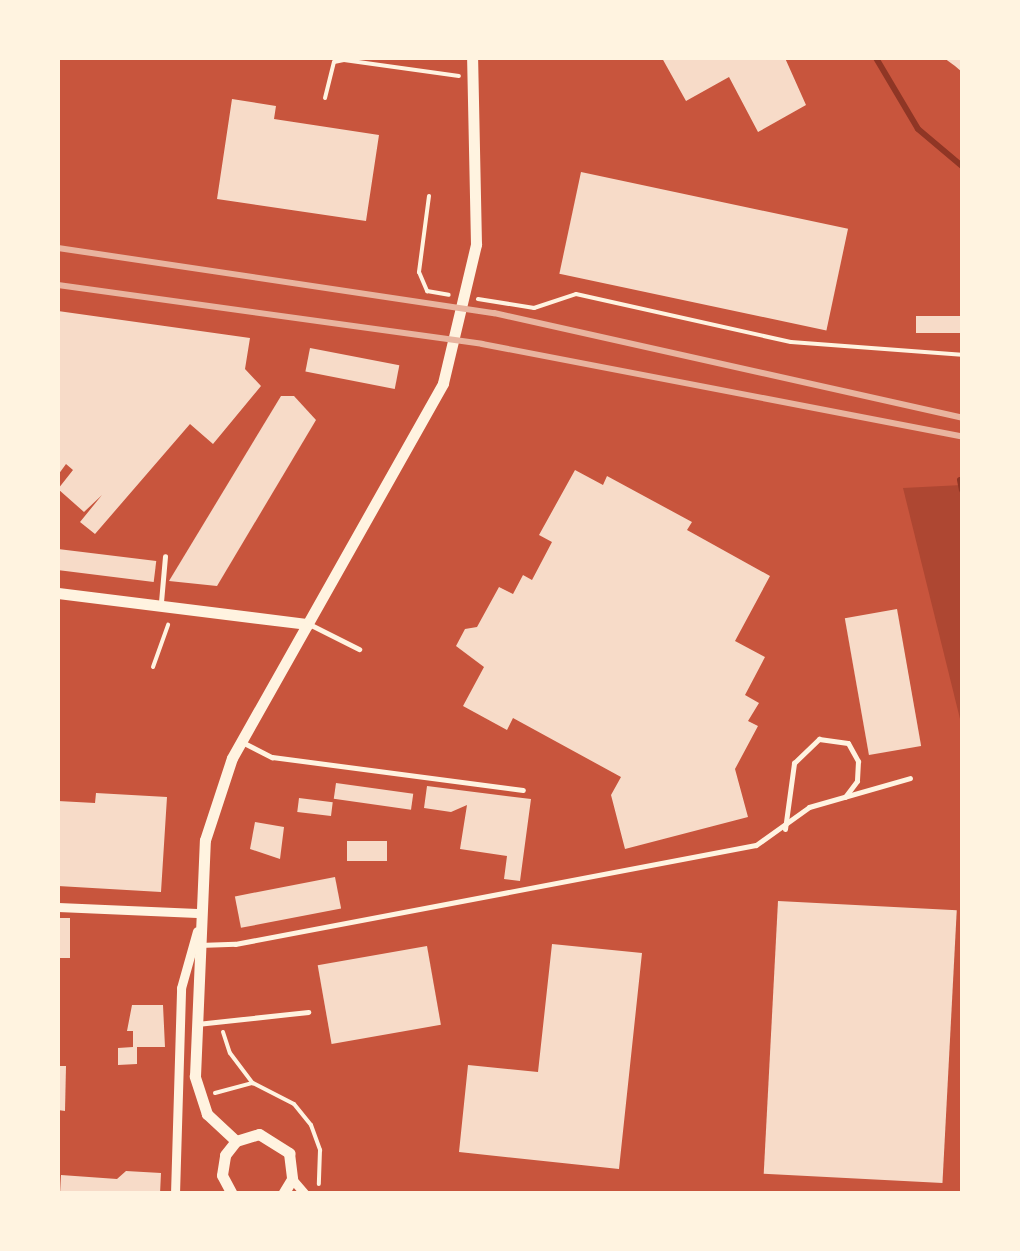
<!DOCTYPE html>
<html>
<head>
<meta charset="utf-8">
<style>
	body { margin:0 }
	#map { position:relative; width:1020px; height:1251px; overflow:hidden; background:#c8553d; font-family:Poppins,sans-serif }
	div>[style] { position:absolute }
	.green>* { inset:0; background:#ae4732 }
	.stream>* { height:6px; margin:-3px; padding:0 3px; transform-origin:3px; border-radius:3px; background:#8f3625 }
	.building>* { inset:0; background:#f7dbc8; transform-origin:0 0 }
	.path>* { height:4px; margin:-2px; padding:0 2px; transform-origin:2px; border-radius:2px; background:#fff3e0 }
	.service>* { height:5px; margin:-2.5px; padding:0 2.5px; transform-origin:2.5px; border-radius:2.5px; background:#fff3e0 }
	.minor>* { height:9px; margin:-4.5px; padding:0 4.5px; transform-origin:4.5px; border-radius:4.5px; background:#fff3e0 }
	.tertiary>* { height:11px; margin:-5.5px; padding:0 5.5px; transform-origin:5.5px; border-radius:5.5px; background:#fff3e0 }
	.rail>* { height:6px; margin:-3px; padding:0 3px; transform-origin:3px; border-radius:3px; background:#e9b49f }
	span { translate:-50% -50%; white-space:nowrap; text-align:center; line-height:1.15; -webkit-text-stroke:8px #fff3e0; paint-order:stroke }
	.frame { position:absolute; inset:0; border:60px solid #fff3e0; pointer-events:none }
</style>
</head>
<body>
<div id="map">
	<div class="green">
		<div style="clip-path:polygon(962px 485px,962px 727px,903px 488px)"></div>
	</div>
	<div class="stream">
		<div style="left:876px;top:58px;width:82px;rotate:59.4deg"></div>
		<div style="left:918px;top:129px;width:57px;rotate:40.1deg"></div>
		<div style="left:960px;top:480px;width:10px;rotate:79deg"></div>
	</div>
	<div class="building">
		<div style="clip-path:polygon(662px 58px,785px 58px,806px 105px,758px 132px,729px 77px,686px 101px)"></div>
		<div style="clip-path:polygon(944px 58px,962px 58px,962px 72px,955px 66px)"></div>
		<div style="clip-path:polygon(232px 99px,276px 106px,274px 119px,379px 135px,366px 221px,217px 199px)"></div>
		<div style="left:581px;top:172px;width:273px;height:104px;rotate:12deg"></div>
		<div style="clip-path:polygon(58px 311px,250px 338px,245px 369px,261px 386px,213px 444px,190px 424px,95px 534px,80px 522px,102px 495px,84px 512px,58px 489px,73px 470px,66px 464px,58px 475px)"></div>
		<div style="left:962px;top:316px;width:17px;height:46px;rotate:90deg"></div>
		<div style="left:310px;top:348px;width:91px;height:24px;rotate:11deg"></div>
		<div style="clip-path:polygon(281px 396px,294px 396px,316px 420px,217px 586px,169px 581px)"></div>
		<div style="clip-path:polygon(575px 470px,603px 485px,607px 476px,692px 522px,687px 530px,770px 576px,735px 641px,765px 657px,745px 695px,759px 703px,748px 721px,758px 726px,735px 769px,748px 817px,625px 849px,611px 795px,621px 777px,513px 718px,507px 730px,463px 706px,484px 667px,456px 646px,465px 629px,477px 627px,499px 587px,513px 594px,523px 575px,532px 580px,552px 542px,539px 535px)"></div>
		<div style="left:58px;top:549px;width:99px;height:21px;rotate:7deg"></div>
		<div style="left:897px;top:609px;width:139px;height:53px;rotate:80deg"></div>
		<div style="left:336px;top:783px;width:78px;height:16px;rotate:8deg"></div>
		<div style="clip-path:polygon(427px 786px,531px 799px,520px 881px,504px 879px,507px 856px,460px 849px,467px 805px,451px 812px,424px 808px)"></div>
		<div style="clip-path:polygon(96px 793px,167px 797px,161px 892px,58px 886px,58px 801px,95px 803px)"></div>
		<div style="left:299px;top:798px;width:34px;height:14px;rotate:7deg"></div>
		<div style="clip-path:polygon(255px 822px,284px 827px,280px 859px,250px 849px)"></div>
		<div style="left:347px;top:841px;width:40px;height:20px"></div>
		<div style="left:335px;top:877px;width:32px;height:102px;rotate:79deg"></div>
		<div style="left:778px;top:901px;width:179px;height:273px;rotate:3deg"></div>
		<div style="left:58px;top:918px;width:12px;height:40px"></div>
		<div style="clip-path:polygon(552px 944px,642px 953px,619px 1169px,459px 1152px,468px 1065px,538px 1072px)"></div>
		<div style="left:427px;top:946px;width:80px;height:111px;rotate:80deg"></div>
		<div style="clip-path:polygon(132px 1005px,163px 1005px,165px 1047px,137px 1047px,137px 1064px,118px 1065px,118px 1048px,133px 1047px,133px 1031px,127px 1031px)"></div>
		<div style="clip-path:polygon(58px 1066px,66px 1066px,65px 1111px,58px 1110px)"></div>
		<div style="clip-path:polygon(126px 1171px,161px 1173px,160px 1194px,60px 1194px,61px 1175px,117px 1179px)"></div>
	</div>
	<div class="path">
		<div style="left:325px;top:98px;width:37px;rotate:-76deg"></div>
		<div style="left:334px;top:62px;width:10px;rotate:-11deg"></div>
		<div style="left:344px;top:60px;width:116px;rotate:7.9deg"></div>
		<div style="left:429px;top:196px;width:77px;rotate:97.5deg"></div>
		<div style="left:419px;top:272px;width:21px;rotate:67deg"></div>
		<div style="left:427px;top:291px;width:22px;rotate:10deg"></div>
		<div style="left:478px;top:299px;width:57px;rotate:9.1deg"></div>
		<div style="left:534px;top:308px;width:44px;rotate:-18.4deg"></div>
		<div style="left:576px;top:294px;width:220px;rotate:12.6deg"></div>
		<div style="left:791px;top:342px;width:171px;rotate:4.3deg"></div>
		<div style="left:153px;top:667px;width:45px;rotate:-70.3deg"></div>
		<div style="left:223px;top:1032px;width:22px;rotate:72deg"></div>
		<div style="left:230px;top:1053px;width:38px;rotate:53deg"></div>
		<div style="left:253px;top:1083px;width:46px;rotate:27.1deg"></div>
		<div style="left:294px;top:1104px;width:27px;rotate:51deg"></div>
		<div style="left:311px;top:1125px;width:27px;rotate:70deg"></div>
		<div style="left:320px;top:1150px;width:34px;rotate:92deg"></div>
		<div style="left:215px;top:1093px;width:39px;rotate:-15deg"></div>
	</div>
	<div class="service">
		<div style="left:161px;top:602px;width:46px;rotate:-85deg"></div>
		<div style="left:311px;top:625px;width:54px;rotate:26.6deg"></div>
		<div style="left:242px;top:742px;width:34px;rotate:27deg"></div>
		<div style="left:272px;top:757px;width:253px;rotate:7.5deg"></div>
		<div style="left:785px;top:829px;width:67px;rotate:-82.2deg"></div>
		<div style="left:794px;top:763px;width:35px;rotate:-44deg"></div>
		<div style="left:819px;top:739px;width:29px;rotate:8deg"></div>
		<div style="left:848px;top:743px;width:21px;rotate:61deg"></div>
		<div style="left:858px;top:761px;width:20px;rotate:93deg"></div>
		<div style="left:857px;top:781px;width:20px;rotate:127deg"></div>
		<div style="left:199px;top:945px;width:36px;rotate:-2deg"></div>
		<div style="left:235px;top:944px;width:530px;rotate:-10.76deg"></div>
		<div style="left:756px;top:845px;width:65px;rotate:-35.6deg"></div>
		<div style="left:809px;top:807px;width:105px;rotate:-16deg"></div>
		<div style="left:197px;top:1024px;width:112px;rotate:-6.2deg"></div>
	</div>
	<div class="minor">
		<div style="left:58px;top:907px;width:139px;rotate:2.5deg"></div>
		<div style="left:292px;top:1179px;width:20px;rotate:49deg"></div>
		<div style="left:175px;top:1194px;width:206px;rotate:-88.3deg"></div>
		<div style="left:181px;top:988px;width:59px;rotate:-74.3deg"></div>
	</div>
	<div class="tertiary">
		<div style="left:58px;top:593px;width:252px;rotate:7.1deg"></div>
		<div style="left:236px;top:1141px;width:40px;rotate:-137deg"></div>
		<div style="left:207px;top:1114px;width:40px;rotate:-108deg"></div>
		<div style="left:195px;top:1076px;width:236px;rotate:-87.6deg"></div>
		<div style="left:205px;top:840px;width:86px;rotate:-71.8deg"></div>
		<div style="left:232px;top:758px;width:430px;rotate:-60.6deg"></div>
		<div style="left:443px;top:383px;width:143px;rotate:-76.6deg"></div>
		<div style="left:476px;top:244px;width:186px;rotate:-91.2deg"></div>
		<div style="left:232px;top:1194px;width:21px;rotate:-118deg"></div>
		<div style="left:222px;top:1175px;width:20px;rotate:-81deg"></div>
		<div style="left:225px;top:1155px;width:18px;rotate:-52deg"></div>
		<div style="left:236px;top:1141px;width:24px;rotate:-17deg"></div>
		<div style="left:259px;top:1134px;width:36px;rotate:32deg"></div>
		<div style="left:289px;top:1153px;width:26px;rotate:83deg"></div>
		<div style="left:292px;top:1179px;width:17px;rotate:121deg"></div>
	</div>
	<div class="rail">
		<div style="left:58px;top:248px;width:441px;rotate:8.5deg"></div>
		<div style="left:494px;top:313px;width:480px;rotate:12.6deg"></div>
		<div style="left:58px;top:285px;width:428px;rotate:7.9deg"></div>
		<div style="left:482px;top:344px;width:489px;rotate:10.9deg"></div>
	</div>
	<div class="frame"></div>
</div>
</body>
</html>
